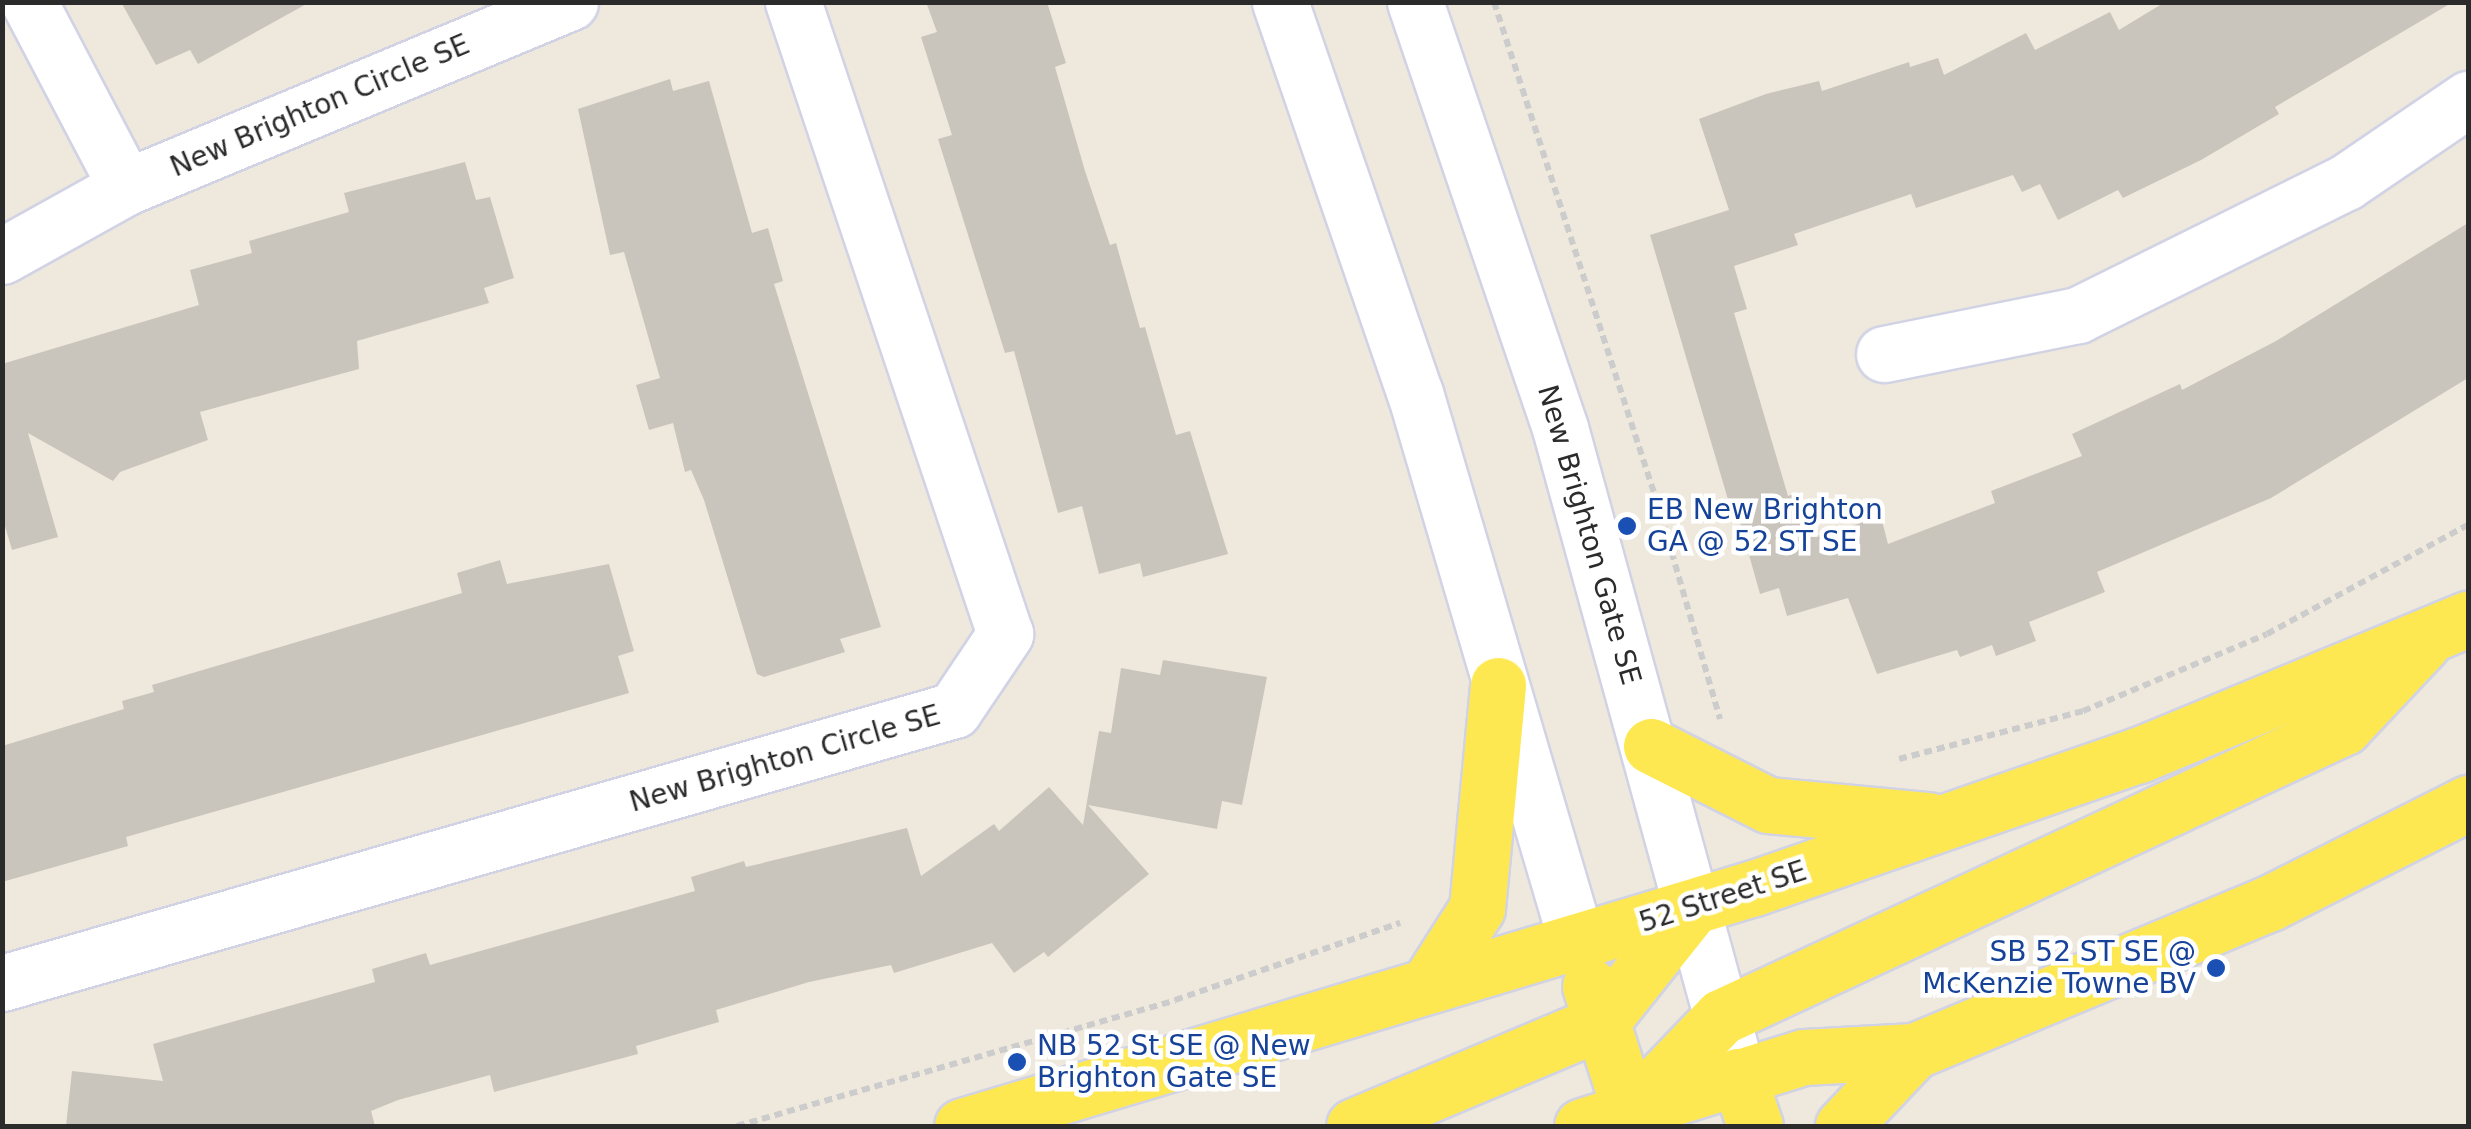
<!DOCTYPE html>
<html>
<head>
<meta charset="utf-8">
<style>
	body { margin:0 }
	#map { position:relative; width:2471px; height:1129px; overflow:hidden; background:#eee9dc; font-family:"DejaVu Sans",sans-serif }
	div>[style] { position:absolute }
	.building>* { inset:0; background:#cac5bc }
	.path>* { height:6px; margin-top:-3px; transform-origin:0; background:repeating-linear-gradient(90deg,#ccc 0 8px,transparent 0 13px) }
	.roads { filter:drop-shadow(2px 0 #d1d3e5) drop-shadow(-2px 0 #d1d3e5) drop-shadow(0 2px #d1d3e5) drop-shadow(0 -2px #d1d3e5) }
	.minor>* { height:55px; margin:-27.5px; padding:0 27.5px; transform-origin:27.5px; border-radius:27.5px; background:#fff }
	.major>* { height:55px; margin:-27.5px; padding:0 27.5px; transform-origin:27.5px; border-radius:27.5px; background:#fee852 }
	.dots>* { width:28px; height:28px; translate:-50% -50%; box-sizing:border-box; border:5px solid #fff; border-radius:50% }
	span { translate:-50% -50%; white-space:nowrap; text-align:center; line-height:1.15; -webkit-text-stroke:9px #fff; paint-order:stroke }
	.street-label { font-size:28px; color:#2b2b2b }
	.transit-label { font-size:28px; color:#164399 }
	.left { translate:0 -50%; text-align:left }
	.right { translate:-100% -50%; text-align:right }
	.frame { position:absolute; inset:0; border:5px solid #2b2b2b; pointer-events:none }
</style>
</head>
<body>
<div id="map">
	<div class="building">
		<div style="clip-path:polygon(121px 2px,310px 2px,198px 64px,190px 50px,156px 65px)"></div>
		<div style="clip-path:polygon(926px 2px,1047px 2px,1066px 63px,1055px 67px,1085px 171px,1110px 245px,1116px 243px,1140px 328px,1145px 327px,1176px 435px,1190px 431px,1228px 554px,1143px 577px,1140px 563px,1099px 574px,1082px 506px,1058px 513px,1014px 351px,1005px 353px,938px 139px,952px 135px,921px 37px,937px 32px)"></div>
		<div style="clip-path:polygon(2165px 2px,2453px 2px,2275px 107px,2279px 114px,2201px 160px,2123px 198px,2118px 190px,2058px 220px,2040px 184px,2022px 192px,2013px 175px,1916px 208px,1911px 194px,1794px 234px,1798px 245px,1734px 266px,1747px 309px,1734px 313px,1788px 496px,1800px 492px,1813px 537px,1881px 517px,1888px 544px,1995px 503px,1991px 491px,2082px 456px,2072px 434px,2180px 384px,2182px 390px,2276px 341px,2468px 223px,2468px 378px,2271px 498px,2097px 572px,2105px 592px,2029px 622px,2036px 641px,1996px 656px,1992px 645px,1960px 657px,1957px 650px,1877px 674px,1848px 598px,1787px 616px,1779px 588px,1760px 594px,1737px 512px,1732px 513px,1650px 235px,1729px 210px,1699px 119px,1766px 94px,1819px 81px,1822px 91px,1909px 62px,1910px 67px,1938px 58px,1944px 75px,2026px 33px,2035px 50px,2110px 12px,2119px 30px)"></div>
		<div style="clip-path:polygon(670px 79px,673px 91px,709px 81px,752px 233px,768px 228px,783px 281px,774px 284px,881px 627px,840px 639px,845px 652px,764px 677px,757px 674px,704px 500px,691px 470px,685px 472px,673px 423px,649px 430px,636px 385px,660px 378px,624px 252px,610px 255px,578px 109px)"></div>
		<div style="clip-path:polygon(465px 162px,476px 200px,490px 197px,514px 278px,484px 288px,489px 303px,357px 341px,359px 369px,200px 412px,208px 440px,120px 472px,113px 481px,28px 433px,58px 537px,12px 550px,2px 516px,2px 364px,199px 305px,190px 270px,252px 253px,249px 241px,349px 212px,344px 193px)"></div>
		<div style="clip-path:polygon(500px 560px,507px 584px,609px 564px,634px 651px,618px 656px,629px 693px,126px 837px,128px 846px,2px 882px,2px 746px,124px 709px,122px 701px,154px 692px,152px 685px,462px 593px,457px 573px)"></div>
		<div style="clip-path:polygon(1163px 660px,1267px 677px,1242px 805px,1222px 801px,1217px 829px,1088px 805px,1149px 874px,1048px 957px,1044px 952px,1014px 973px,992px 943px,894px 973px,891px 965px,809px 982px,716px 1010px,719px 1022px,636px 1046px,638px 1054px,494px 1092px,490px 1075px,398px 1100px,371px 1111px,375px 1126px,66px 1126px,72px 1071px,163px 1081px,153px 1044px,375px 982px,372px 969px,426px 953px,430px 965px,695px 891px,691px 877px,744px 861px,746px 867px,907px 828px,921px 876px,994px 824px,999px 831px,1049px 787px,1083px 825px,1099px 731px,1111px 733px,1121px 668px,1160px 675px)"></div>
	</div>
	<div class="path">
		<div style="left:1494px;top:2px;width:526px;rotate:71.94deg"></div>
		<div style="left:1657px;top:502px;width:226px;rotate:73.8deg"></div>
		<div style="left:1899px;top:759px;width:190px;rotate:-14.6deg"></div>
		<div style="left:2083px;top:711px;width:199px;rotate:-22.7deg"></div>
		<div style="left:2267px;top:634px;width:229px;rotate:-28.5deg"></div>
		<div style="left:737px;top:1126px;width:456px;rotate:-16deg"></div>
		<div style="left:1175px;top:1000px;width:238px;rotate:-18.9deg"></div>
	</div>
	<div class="roads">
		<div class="minor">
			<div style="left:29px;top:2px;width:209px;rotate:62.3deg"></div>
			<div style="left:1280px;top:2px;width:414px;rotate:71deg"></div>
			<div style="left:1415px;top:393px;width:573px;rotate:73.59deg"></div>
			<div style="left:1415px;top:2px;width:450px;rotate:71.2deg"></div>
			<div style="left:1560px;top:428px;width:657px;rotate:74.65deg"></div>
			<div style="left:2px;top:256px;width:142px;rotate:-29.1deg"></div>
			<div style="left:126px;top:187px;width:481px;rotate:-22.6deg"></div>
			<div style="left:1884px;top:354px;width:198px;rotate:-11.4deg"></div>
			<div style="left:2078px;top:315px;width:299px;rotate:-26.4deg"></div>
			<div style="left:2346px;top:182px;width:148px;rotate:-34.2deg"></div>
			<div style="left:2px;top:983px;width:990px;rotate:-16deg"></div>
			<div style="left:954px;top:710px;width:92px;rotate:-56.1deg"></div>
			<div style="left:1005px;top:634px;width:667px;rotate:-108.54deg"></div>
		</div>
		<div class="major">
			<div style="left:1651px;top:746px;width:131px;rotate:26.8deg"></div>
			<div style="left:1768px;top:805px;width:161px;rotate:5.4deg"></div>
			<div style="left:1428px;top:985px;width:91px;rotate:-57.5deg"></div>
			<div style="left:1477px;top:908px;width:224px;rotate:-84.6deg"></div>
			<div style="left:1590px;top:986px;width:147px;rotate:72.2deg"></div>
			<div style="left:1738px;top:1076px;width:53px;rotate:71.2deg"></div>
			<div style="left:1630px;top:1112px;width:132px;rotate:-46.2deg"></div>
			<div style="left:1721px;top:1017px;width:687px;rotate:-24.96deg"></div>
			<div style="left:2344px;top:727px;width:115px;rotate:-46.8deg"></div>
			<div style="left:962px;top:1126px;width:827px;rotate:-16.73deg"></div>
			<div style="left:1754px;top:888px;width:407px;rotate:-19.1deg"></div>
			<div style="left:2139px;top:755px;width:356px;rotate:-22.5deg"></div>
			<div style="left:1354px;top:1126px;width:268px;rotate:-22.8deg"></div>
			<div style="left:1601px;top:1022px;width:144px;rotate:-51.5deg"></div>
			<div style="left:1582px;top:1126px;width:232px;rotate:-17.3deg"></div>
			<div style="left:1804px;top:1057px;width:110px;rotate:-3.1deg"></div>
			<div style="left:1914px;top:1051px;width:386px;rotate:-22.6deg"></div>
			<div style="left:2270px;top:903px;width:222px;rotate:-26.8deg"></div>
			<div style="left:1843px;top:1126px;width:103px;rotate:-46.6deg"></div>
		</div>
	</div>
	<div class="dots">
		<div style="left:1627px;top:526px;background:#1a4fb4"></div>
		<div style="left:2216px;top:968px;background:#1a4fb4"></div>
		<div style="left:1017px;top:1062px;background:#1a4fb4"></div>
	</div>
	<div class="street-label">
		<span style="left:320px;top:106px;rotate:-23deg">New Brighton Circle SE</span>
		<span style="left:1589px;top:535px;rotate:74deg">New Brighton Gate SE</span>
		<span style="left:785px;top:759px;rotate:-16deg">New Brighton Circle SE</span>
		<span style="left:1723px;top:897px;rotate:-18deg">52 Street SE</span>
	</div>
	<div class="transit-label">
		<span class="left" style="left:1647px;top:526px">EB New Brighton<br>GA @ 52 ST SE</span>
		<span class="right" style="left:2196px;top:968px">SB 52 ST SE @<br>McKenzie Towne BV</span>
		<span class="left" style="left:1037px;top:1062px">NB 52 St SE @ New<br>Brighton Gate SE</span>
	</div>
	<div class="frame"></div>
</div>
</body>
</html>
